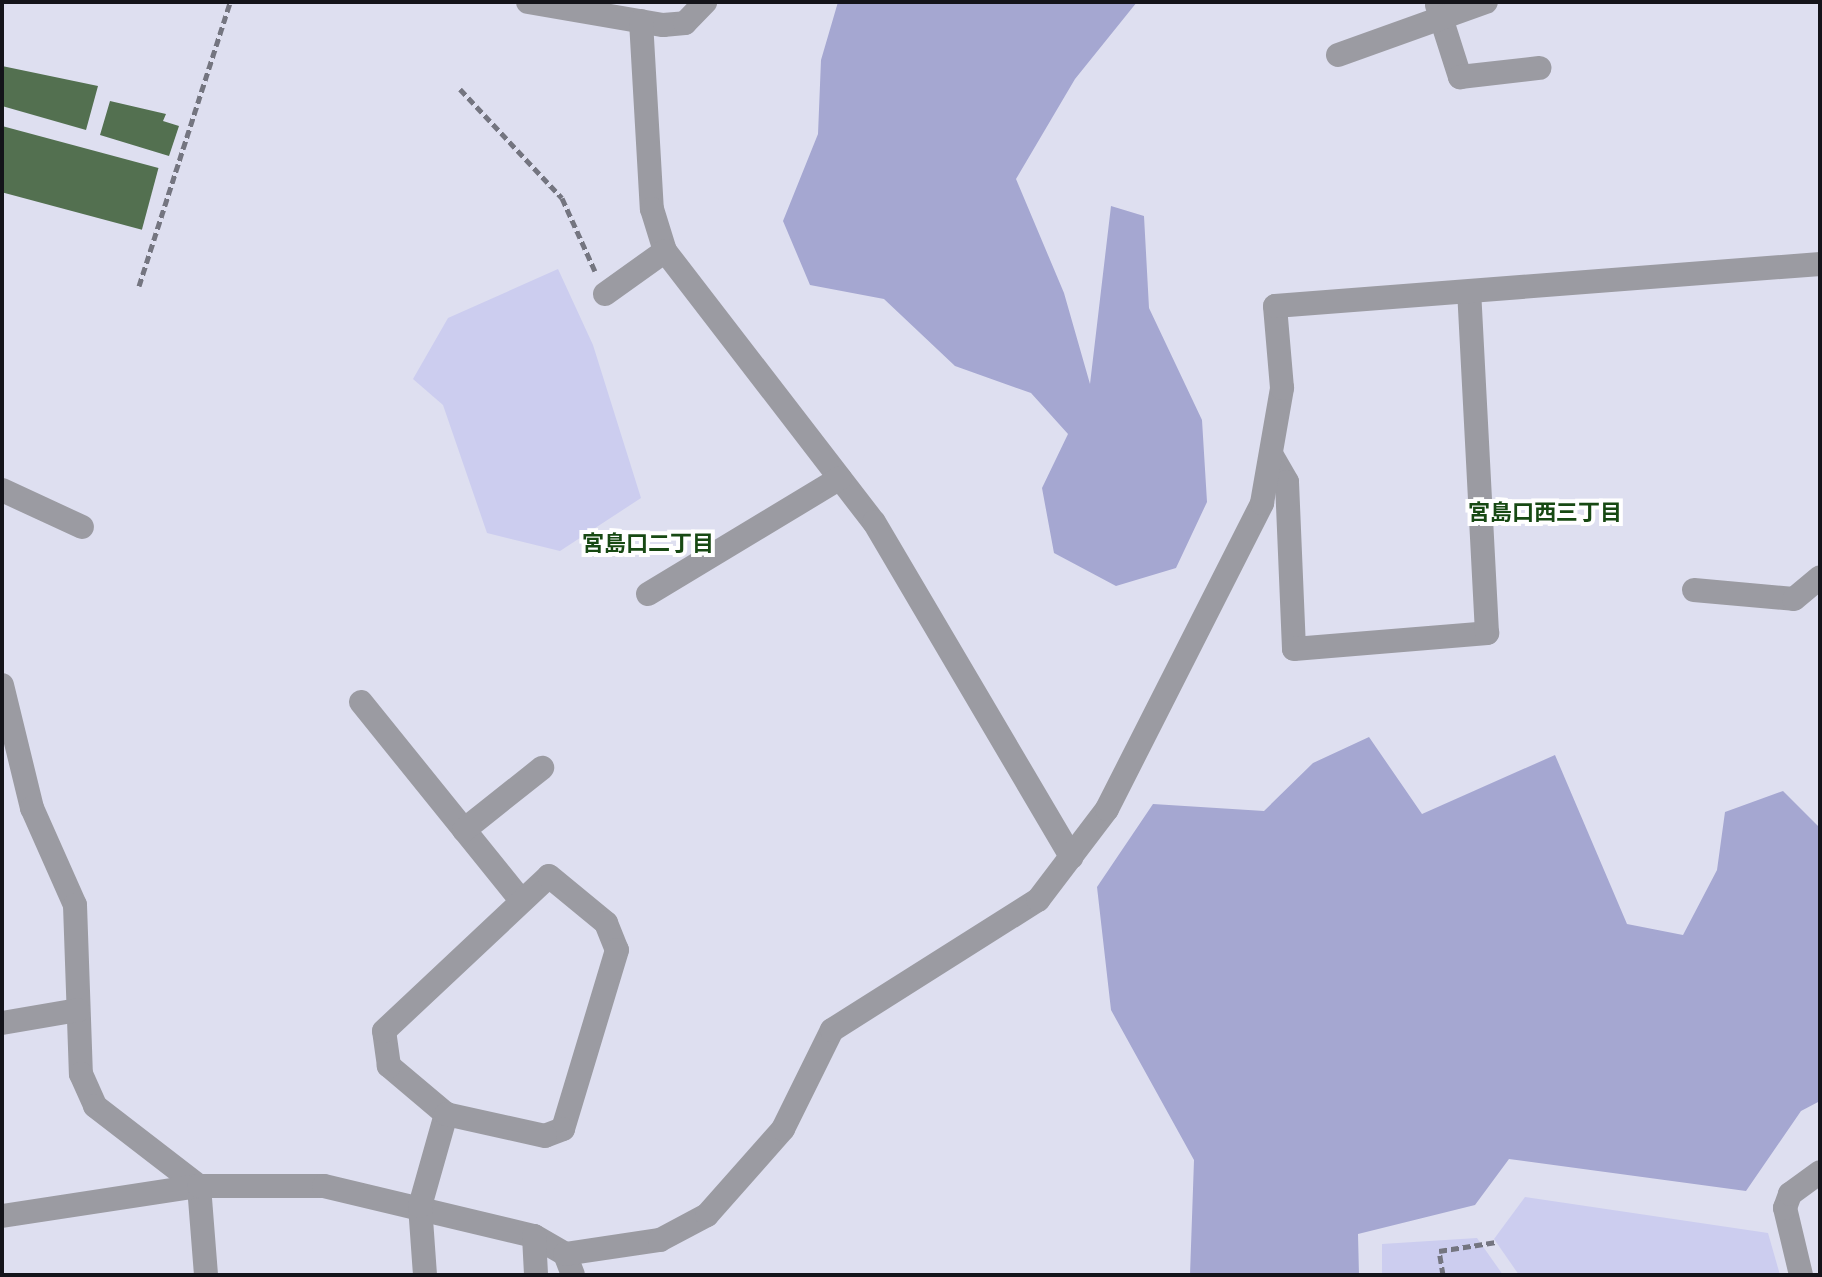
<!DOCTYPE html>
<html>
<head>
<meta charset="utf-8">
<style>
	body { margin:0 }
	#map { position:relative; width:1822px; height:1277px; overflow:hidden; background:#dedff0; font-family:Lato,"Noto Sans JP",sans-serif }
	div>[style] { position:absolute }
	.green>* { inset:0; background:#cccdef }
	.forest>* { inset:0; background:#a5a7d1 }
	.building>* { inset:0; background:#537050; transform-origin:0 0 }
	.path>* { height:5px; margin-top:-2.5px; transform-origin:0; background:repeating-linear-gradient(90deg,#747580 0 8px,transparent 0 12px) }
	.street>* { height:24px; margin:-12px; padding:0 12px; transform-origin:12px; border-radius:12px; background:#9b9ba2 }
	span { translate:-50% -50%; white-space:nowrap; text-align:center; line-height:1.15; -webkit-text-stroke:8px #fff; paint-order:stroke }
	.neighbourhood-label { font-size:22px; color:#174913; font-weight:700 }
	.frame { position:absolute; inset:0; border:4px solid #14141a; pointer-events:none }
</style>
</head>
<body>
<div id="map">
	<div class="green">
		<div style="clip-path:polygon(558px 269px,593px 345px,641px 498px,560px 551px,487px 533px,443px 405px,413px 379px,448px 318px)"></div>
		<div style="clip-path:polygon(1525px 1197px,1768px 1233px,1780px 1275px,1519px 1275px,1494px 1239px)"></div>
		<div style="clip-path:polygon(1477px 1238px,1503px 1275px,1382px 1275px,1382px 1244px)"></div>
	</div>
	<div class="forest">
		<div style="clip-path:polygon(838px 2px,1137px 2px,1075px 79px,1016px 179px,1064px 293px,1090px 384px,1111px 206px,1144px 216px,1149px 308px,1202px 420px,1207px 502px,1176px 568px,1116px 586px,1054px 553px,1042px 488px,1068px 434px,1031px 393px,955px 366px,884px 299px,810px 285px,783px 221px,818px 134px,821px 60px)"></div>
		<div style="clip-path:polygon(1369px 737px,1422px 814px,1555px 755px,1627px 924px,1683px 935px,1717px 870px,1725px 812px,1783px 791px,1820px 828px,1820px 1101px,1801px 1111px,1746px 1191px,1509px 1159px,1475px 1205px,1358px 1234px,1359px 1275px,1190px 1275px,1194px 1160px,1111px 1010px,1097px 887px,1153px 804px,1264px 811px,1313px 763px)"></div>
	</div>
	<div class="building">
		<div style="clip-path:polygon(2px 66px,98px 86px,86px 130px,2px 106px)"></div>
		<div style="clip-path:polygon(110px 101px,166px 114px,163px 121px,179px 126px,169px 156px,100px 135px)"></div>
		<div style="left:2px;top:126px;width:162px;height:64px;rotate:15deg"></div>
	</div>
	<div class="path">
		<div style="left:460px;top:89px;width:149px;rotate:46.9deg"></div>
		<div style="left:562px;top:198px;width:80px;rotate:65.7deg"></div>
		<div style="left:139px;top:286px;width:298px;rotate:-72.2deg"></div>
		<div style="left:1443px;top:1275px;width:24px;rotate:-99deg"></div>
		<div style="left:1439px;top:1251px;width:58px;rotate:-9deg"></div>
	</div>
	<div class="street">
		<div style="left:528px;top:2px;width:137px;rotate:9.7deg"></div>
		<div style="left:663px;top:25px;width:22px;rotate:-5deg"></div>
		<div style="left:685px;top:23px;width:29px;rotate:-46deg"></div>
		<div style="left:1437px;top:5px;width:76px;rotate:72.3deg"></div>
		<div style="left:1460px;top:77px;width:80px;rotate:-6.5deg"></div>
		<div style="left:641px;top:21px;width:188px;rotate:86.7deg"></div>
		<div style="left:652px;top:209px;width:44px;rotate:72.8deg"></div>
		<div style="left:665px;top:251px;width:342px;rotate:52.4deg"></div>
		<div style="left:874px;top:522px;width:389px;rotate:59.5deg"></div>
		<div style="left:1338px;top:55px;width:157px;rotate:-19.7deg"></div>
		<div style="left:605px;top:294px;width:74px;rotate:-35.6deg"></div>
		<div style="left:1271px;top:454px;width:32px;rotate:60deg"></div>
		<div style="left:1287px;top:482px;width:167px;rotate:87.6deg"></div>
		<div style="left:1294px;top:649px;width:194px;rotate:-4.7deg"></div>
		<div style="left:1487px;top:633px;width:340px;rotate:-93deg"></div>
		<div style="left:2px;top:490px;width:88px;rotate:24.8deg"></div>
		<div style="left:1694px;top:590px;width:100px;rotate:5.1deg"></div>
		<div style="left:1794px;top:599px;width:34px;rotate:-40deg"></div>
		<div style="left:648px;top:594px;width:224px;rotate:-31.1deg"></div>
		<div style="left:2px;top:685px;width:127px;rotate:76.3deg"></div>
		<div style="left:32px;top:808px;width:106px;rotate:66.1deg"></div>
		<div style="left:75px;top:905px;width:169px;rotate:88deg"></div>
		<div style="left:81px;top:1074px;width:35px;rotate:66deg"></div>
		<div style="left:95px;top:1106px;width:131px;rotate:37.6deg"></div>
		<div style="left:199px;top:1186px;width:89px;rotate:85.5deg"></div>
		<div style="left:361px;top:702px;width:255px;rotate:51.1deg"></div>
		<div style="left:464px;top:830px;width:100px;rotate:-38.5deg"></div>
		<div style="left:2px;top:1023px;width:77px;rotate:-9.7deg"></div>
		<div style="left:2px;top:1216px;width:199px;rotate:-8.7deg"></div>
		<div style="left:199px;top:1186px;width:125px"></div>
		<div style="left:324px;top:1186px;width:216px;rotate:13.4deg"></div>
		<div style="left:534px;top:1236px;width:36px;rotate:30deg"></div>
		<div style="left:565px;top:1254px;width:22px;rotate:69deg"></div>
		<div style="left:534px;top:1236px;width:39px;rotate:87deg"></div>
		<div style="left:565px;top:1254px;width:96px;rotate:-8.4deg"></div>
		<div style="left:660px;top:1240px;width:53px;rotate:-28deg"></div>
		<div style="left:707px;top:1215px;width:115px;rotate:-48.5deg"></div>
		<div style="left:783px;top:1129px;width:110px;rotate:-63.7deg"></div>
		<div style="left:832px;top:1030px;width:244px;rotate:-32.3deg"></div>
		<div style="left:1038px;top:900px;width:114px;rotate:-52.8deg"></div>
		<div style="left:1107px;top:809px;width:343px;rotate:-63.1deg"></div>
		<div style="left:1262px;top:503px;width:117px;rotate:-80.1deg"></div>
		<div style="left:1282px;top:388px;width:82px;rotate:-94.9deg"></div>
		<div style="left:1275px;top:306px;width:547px;rotate:-4.41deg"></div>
		<div style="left:425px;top:1275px;width:69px;rotate:-94.1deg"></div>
		<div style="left:420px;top:1206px;width:96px;rotate:-74.2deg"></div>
		<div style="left:446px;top:1114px;width:75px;rotate:-139.9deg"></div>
		<div style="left:389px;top:1066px;width:35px;rotate:-98deg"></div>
		<div style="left:384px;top:1031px;width:226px;rotate:-43.2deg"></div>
		<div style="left:549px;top:876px;width:74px;rotate:39.5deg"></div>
		<div style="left:606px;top:923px;width:29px;rotate:68deg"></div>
		<div style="left:617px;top:950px;width:187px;rotate:106.8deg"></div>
		<div style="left:563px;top:1129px;width:19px;rotate:159deg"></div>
		<div style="left:545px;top:1136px;width:101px;rotate:-167.5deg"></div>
		<div style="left:1801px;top:1275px;width:69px;rotate:-103.4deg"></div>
		<div style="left:1785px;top:1208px;width:15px;rotate:-70deg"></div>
		<div style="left:1790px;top:1194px;width:37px;rotate:-36deg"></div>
	</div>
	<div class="neighbourhood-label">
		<span style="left:1545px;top:512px">宮島口西三丁目</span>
		<span style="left:648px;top:543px">宮島口二丁目</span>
	</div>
	<div class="frame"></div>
</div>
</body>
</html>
